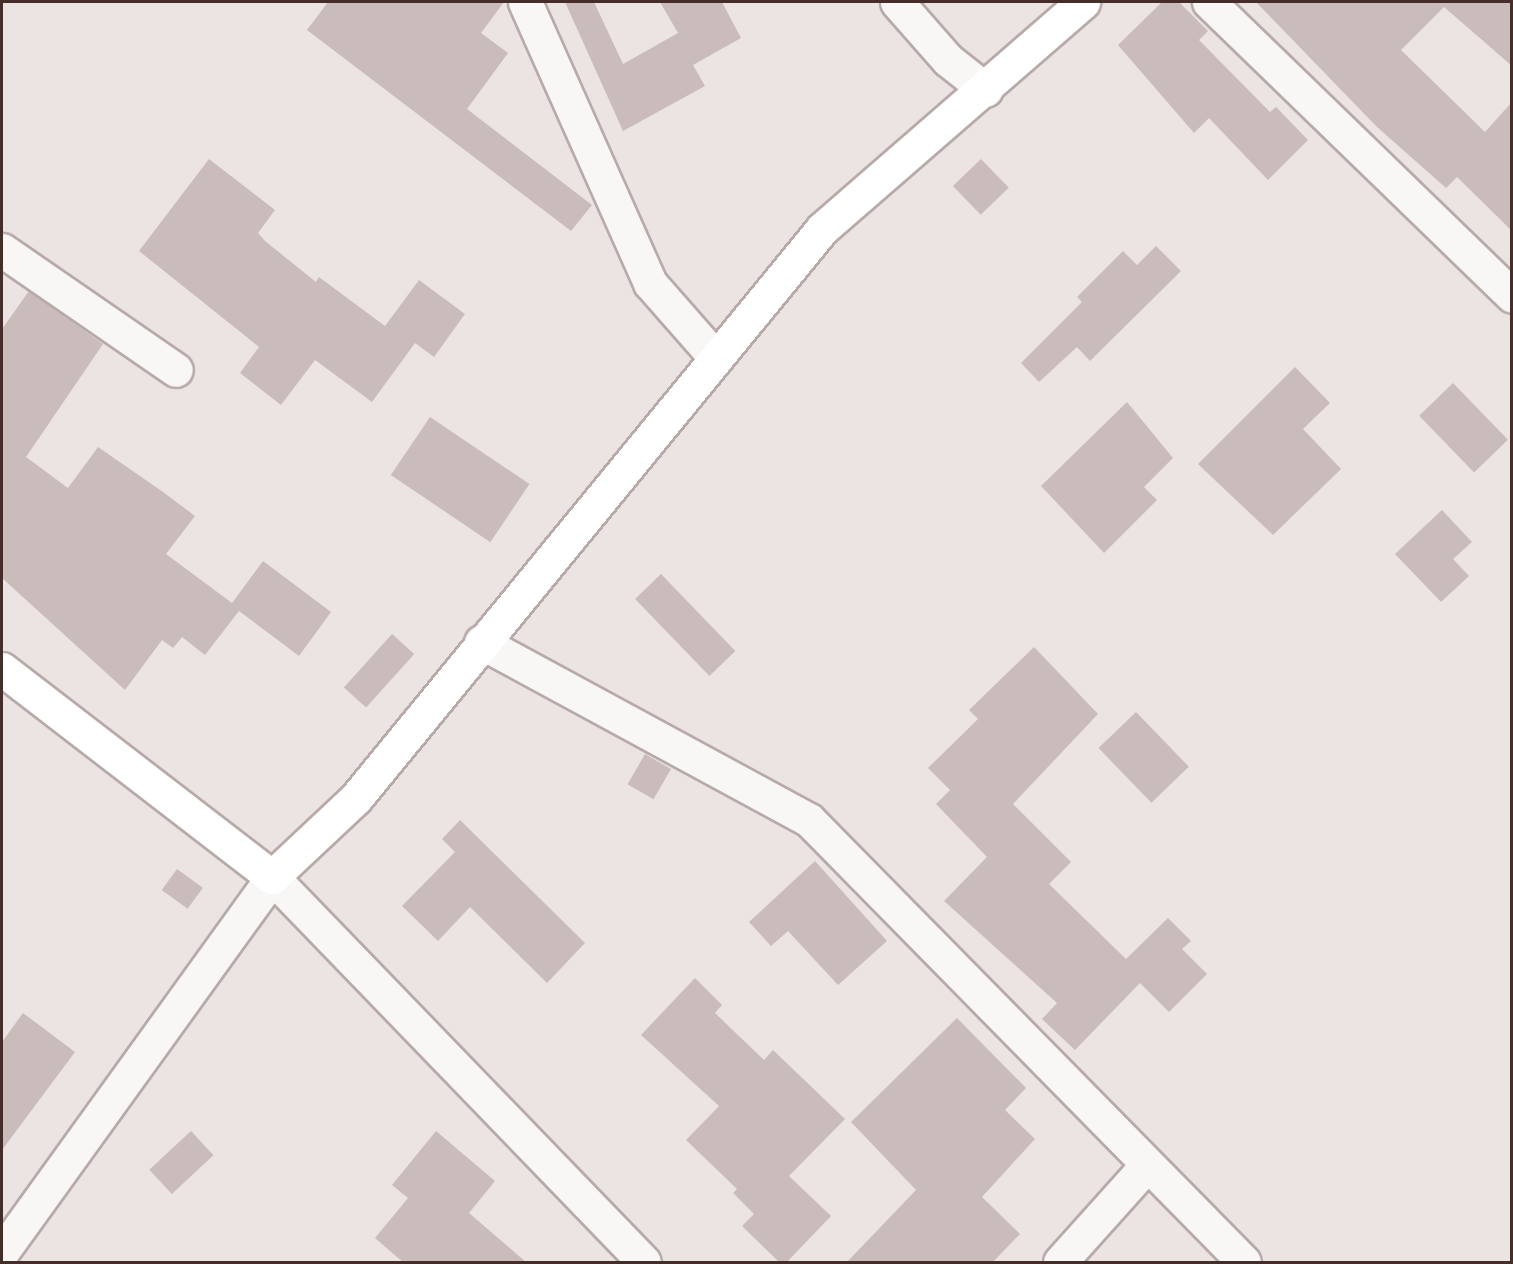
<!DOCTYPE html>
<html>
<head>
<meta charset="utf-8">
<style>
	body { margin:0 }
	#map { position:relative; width:1513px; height:1264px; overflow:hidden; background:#ece4e3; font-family:Jost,sans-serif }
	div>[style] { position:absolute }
	.building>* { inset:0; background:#cabcba; transform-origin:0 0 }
	.roads { filter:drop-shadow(2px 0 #b7aaa8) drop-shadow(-2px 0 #b7aaa8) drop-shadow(0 2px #b7aaa8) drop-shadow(0 -2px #b7aaa8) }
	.street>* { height:33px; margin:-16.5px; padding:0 16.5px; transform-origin:16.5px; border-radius:16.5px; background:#f9f6f6 }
	.secondary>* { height:33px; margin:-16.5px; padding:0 16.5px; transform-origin:16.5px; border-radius:16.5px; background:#fff }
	span { translate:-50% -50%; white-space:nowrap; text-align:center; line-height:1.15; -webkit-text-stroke:4.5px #f9f3f3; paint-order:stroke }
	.frame { position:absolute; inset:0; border:3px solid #452e2a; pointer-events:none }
</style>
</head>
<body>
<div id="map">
	<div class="building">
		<div style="clip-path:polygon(328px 2px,504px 2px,481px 33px,508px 53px,467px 109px,592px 205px,571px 231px,307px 30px)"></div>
		<div style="clip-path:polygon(565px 2px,594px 2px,623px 64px,678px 33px,660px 2px,722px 2px,741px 38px,693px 65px,705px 86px,623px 131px)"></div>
		<div style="clip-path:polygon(1162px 2px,1179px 2px,1208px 31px,1199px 40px,1270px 112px,1276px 107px,1308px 140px,1268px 180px,1209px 118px,1194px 133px,1118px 45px)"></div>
		<div style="clip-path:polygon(1256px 2px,1512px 2px,1512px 66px,1444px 7px,1401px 50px,1485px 132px,1512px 102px,1512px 231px,1457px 177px,1446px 188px,1377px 127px)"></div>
		<div style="clip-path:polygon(209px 159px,275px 210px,258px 233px,265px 241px,316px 282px,319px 277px,385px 326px,419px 280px,465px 314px,434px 357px,415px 343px,372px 402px,315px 360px,281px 405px,240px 373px,259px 347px,139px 251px)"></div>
		<div style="left:981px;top:159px;width:40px;height:39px;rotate:46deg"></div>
		<div style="clip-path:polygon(1156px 246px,1181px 271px,1090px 361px,1077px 347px,1039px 382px,1021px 363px,1082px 302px,1077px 297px,1123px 251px,1137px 265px)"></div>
		<div style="clip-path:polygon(29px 291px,103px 344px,26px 457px,68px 488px,98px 447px,163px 492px,195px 516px,166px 554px,232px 603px,263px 561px,331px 612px,299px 656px,239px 611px,205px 655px,182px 637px,173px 648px,162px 640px,125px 690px,2px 578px,2px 329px)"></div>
		<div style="clip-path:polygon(1295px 367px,1330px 403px,1303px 429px,1341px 469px,1273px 535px,1198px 464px)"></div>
		<div style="left:1453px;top:383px;width:79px;height:47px;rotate:46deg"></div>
		<div style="clip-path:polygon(1127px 402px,1173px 458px,1144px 487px,1157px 500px,1104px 553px,1041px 486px)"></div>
		<div style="left:430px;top:417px;width:120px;height:70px;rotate:34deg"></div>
		<div style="clip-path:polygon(1442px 510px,1472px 542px,1453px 559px,1469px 576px,1441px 602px,1395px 554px)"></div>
		<div style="left:661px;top:574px;width:107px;height:36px;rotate:46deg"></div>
		<div style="left:392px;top:634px;width:30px;height:72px;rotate:42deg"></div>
		<div style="clip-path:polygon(1034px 647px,1098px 714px,1013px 804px,1071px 862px,1049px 884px,1126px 959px,1168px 918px,1191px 941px,1182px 949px,1207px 974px,1169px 1012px,1140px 983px,1075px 1050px,1042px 1019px,1057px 1003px,944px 901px,987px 857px,936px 804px,950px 790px,928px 768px,978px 719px,969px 710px)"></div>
		<div style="left:1136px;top:712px;width:76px;height:52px;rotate:46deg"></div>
		<div style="left:645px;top:754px;width:30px;height:35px;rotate:30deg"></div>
		<div style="clip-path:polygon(460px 820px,585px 943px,547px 983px,470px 907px,438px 941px,402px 906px,455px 852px,442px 839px)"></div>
		<div style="clip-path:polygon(815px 861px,887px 941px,838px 985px,788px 931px,771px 946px,749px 922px)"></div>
		<div style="left:177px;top:869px;width:32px;height:26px;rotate:36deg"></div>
		<div style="clip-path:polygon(695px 978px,722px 1005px,715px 1013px,764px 1060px,773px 1050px,845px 1119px,789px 1176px,831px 1216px,786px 1263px,780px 1263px,742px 1226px,754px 1214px,733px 1193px,737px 1189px,686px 1140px,719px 1106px,641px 1035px)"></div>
		<div style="clip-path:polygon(23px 1013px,75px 1052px,2px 1150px,2px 1042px)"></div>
		<div style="clip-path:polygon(957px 1018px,1026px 1088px,1005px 1110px,1035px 1139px,982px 1197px,1020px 1234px,992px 1263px,846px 1263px,916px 1190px,851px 1122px)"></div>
		<div style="left:191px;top:1131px;width:33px;height:57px;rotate:47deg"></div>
		<div style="clip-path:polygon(436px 1131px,495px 1181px,469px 1213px,527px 1263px,404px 1263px,375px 1238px,408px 1198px,392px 1185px)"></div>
	</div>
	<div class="roads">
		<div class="street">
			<div style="left:525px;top:2px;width:308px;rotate:66deg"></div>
			<div style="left:650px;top:283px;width:100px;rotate:48.7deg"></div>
			<div style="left:897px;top:2px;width:77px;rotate:48.7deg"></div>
			<div style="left:948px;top:60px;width:48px;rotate:38.3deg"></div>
			<div style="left:1209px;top:2px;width:422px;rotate:44.1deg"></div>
			<div style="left:2px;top:250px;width:211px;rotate:34.6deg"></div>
			<div style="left:481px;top:642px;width:373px;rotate:28.5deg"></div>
			<div style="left:809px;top:820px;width:620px;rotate:45.46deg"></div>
			<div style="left:2px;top:1252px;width:462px;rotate:-54.2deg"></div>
			<div style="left:272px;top:877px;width:535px;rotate:45.98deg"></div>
			<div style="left:1060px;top:1262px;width:130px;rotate:-48.1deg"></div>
		</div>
		<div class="secondary">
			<div style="left:2px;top:669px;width:341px;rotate:37.6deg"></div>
			<div style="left:272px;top:877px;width:115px;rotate:-43.2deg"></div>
			<div style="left:356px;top:798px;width:735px;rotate:-50.68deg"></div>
			<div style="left:822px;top:229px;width:346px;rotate:-41deg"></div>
		</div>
	</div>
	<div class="frame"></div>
</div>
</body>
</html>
